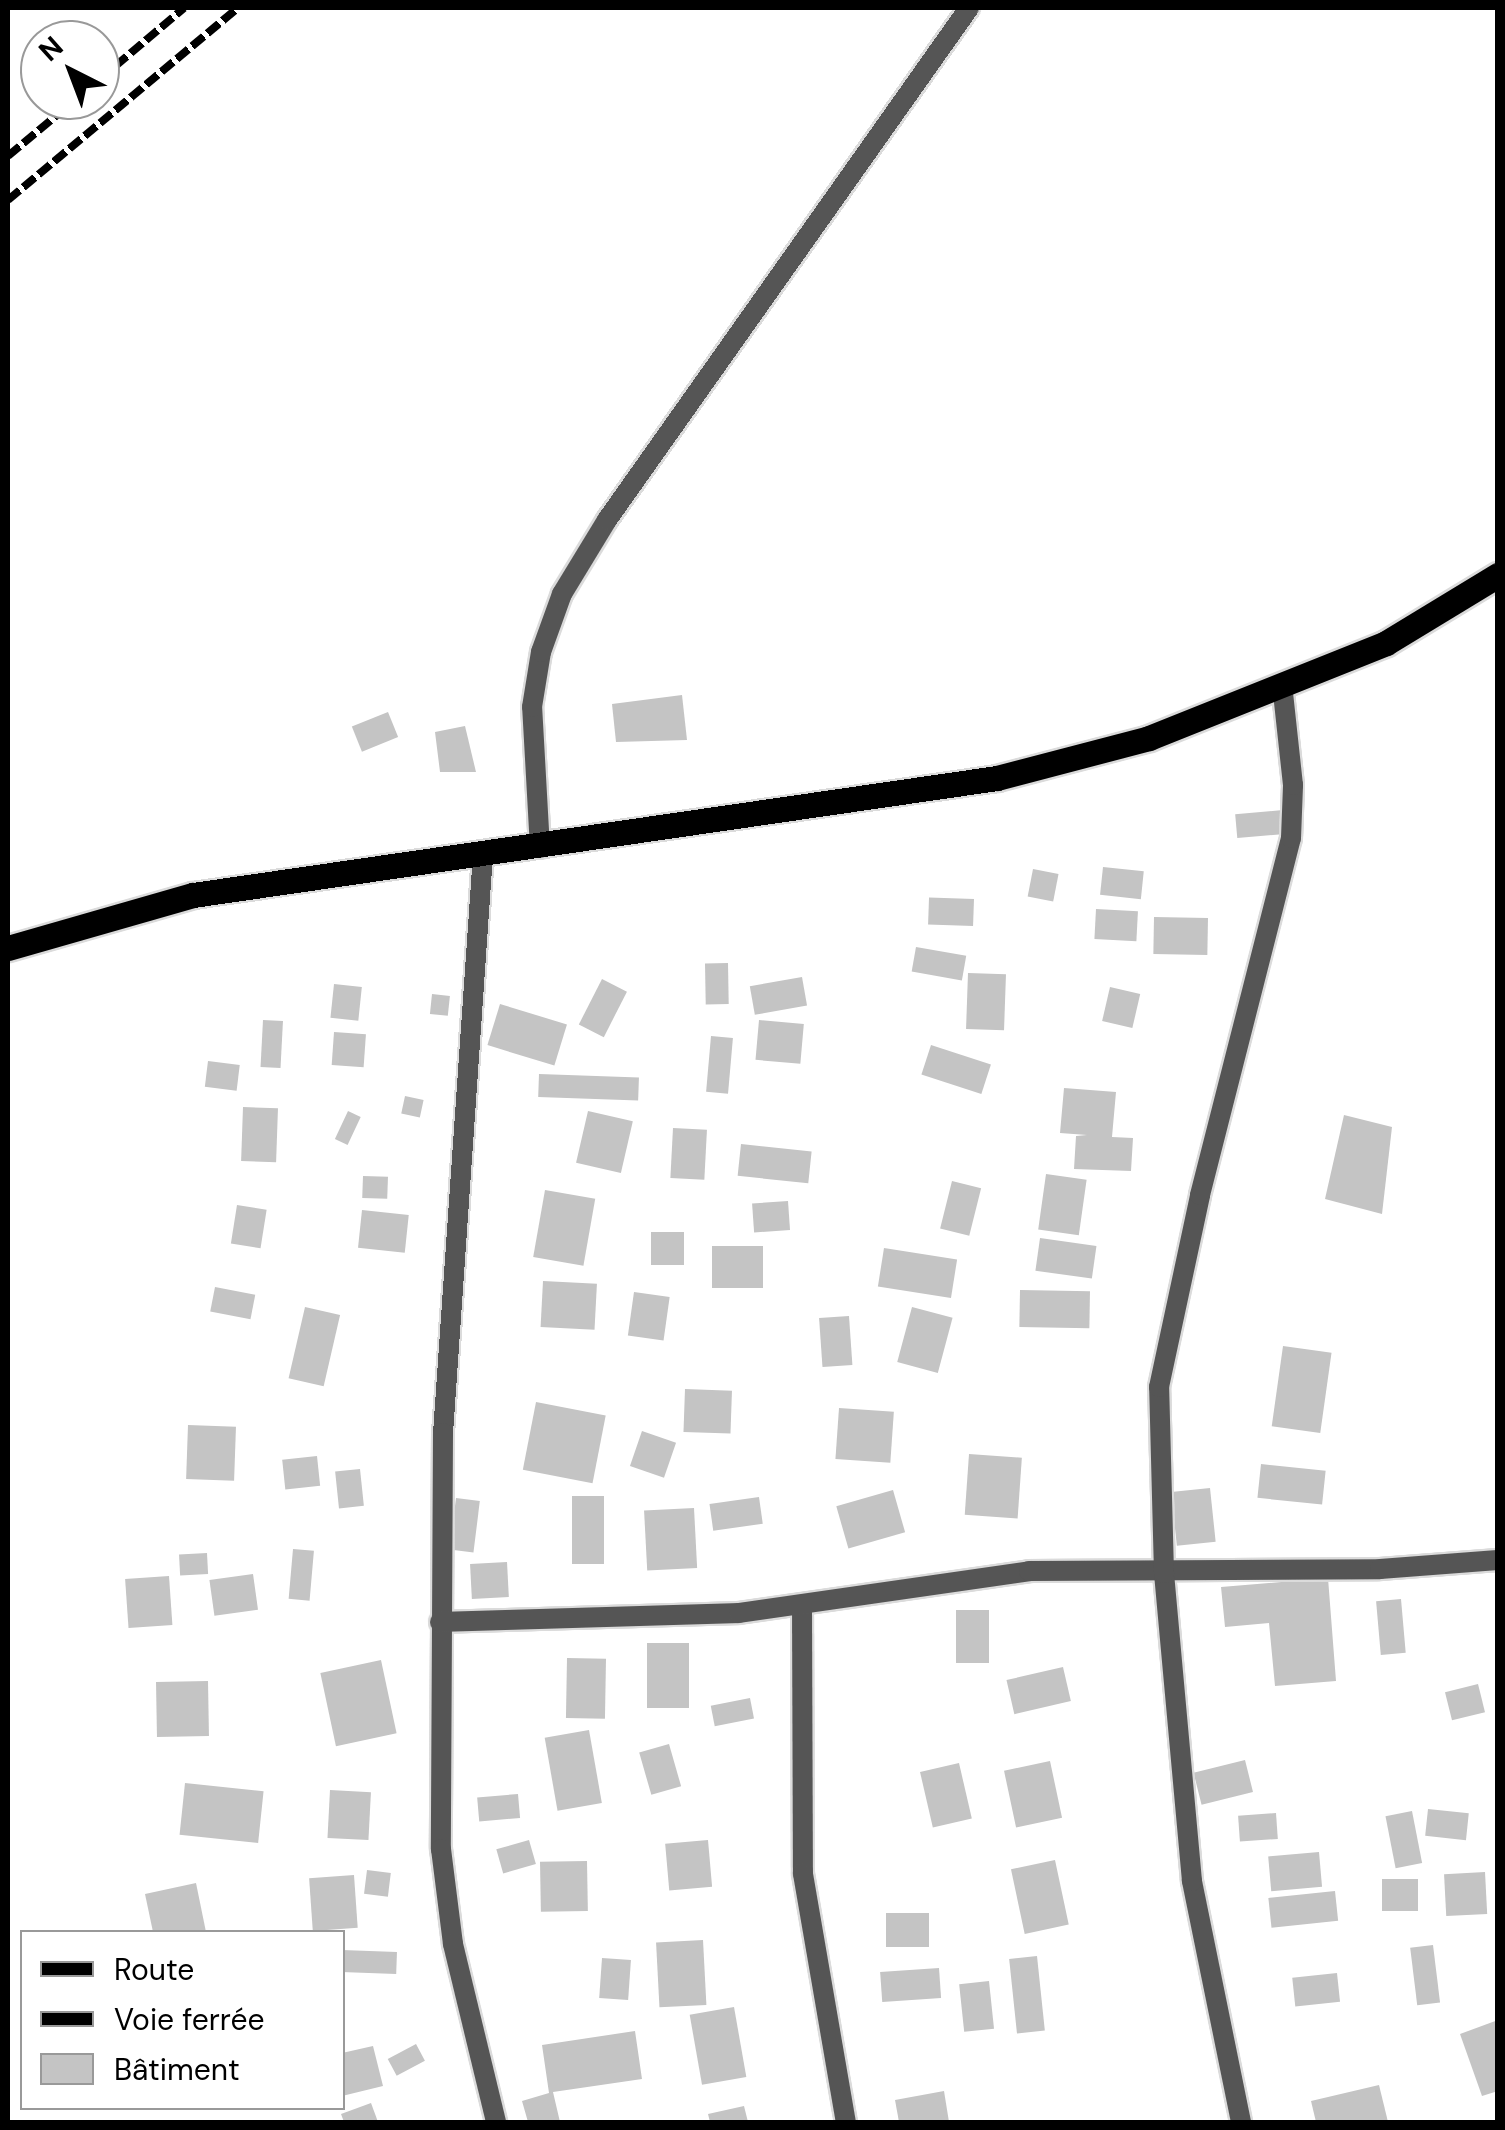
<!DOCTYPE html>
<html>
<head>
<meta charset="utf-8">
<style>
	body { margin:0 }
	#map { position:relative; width:1505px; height:2130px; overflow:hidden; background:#fff; font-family:"DM Sans",sans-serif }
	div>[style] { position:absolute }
	.building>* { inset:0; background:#c4c4c4; transform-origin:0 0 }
	.roads { filter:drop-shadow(2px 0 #dbdbdb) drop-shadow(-2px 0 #dbdbdb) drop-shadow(0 2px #dbdbdb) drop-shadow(0 -2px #dbdbdb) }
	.minor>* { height:20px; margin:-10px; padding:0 10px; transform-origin:10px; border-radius:10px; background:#555 }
	.primary>* { height:25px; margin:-12.5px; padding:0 12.5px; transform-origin:12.5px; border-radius:12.5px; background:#000 }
	.rail>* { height:8px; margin-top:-4px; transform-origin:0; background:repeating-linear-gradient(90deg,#000 0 15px,transparent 0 20px) }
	span { translate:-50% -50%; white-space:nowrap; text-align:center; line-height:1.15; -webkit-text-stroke:8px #fff; paint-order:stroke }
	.frame { position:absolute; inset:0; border:10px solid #000; pointer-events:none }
	.legend { position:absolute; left:20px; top:1930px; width:325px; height:180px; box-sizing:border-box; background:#fff; border:2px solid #999; margin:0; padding:12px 18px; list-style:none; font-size:30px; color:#000 }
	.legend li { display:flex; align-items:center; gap:20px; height:50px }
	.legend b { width:50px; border:2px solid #999 }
	.north { position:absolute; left:20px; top:20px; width:100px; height:100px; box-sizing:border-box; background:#fff; border:2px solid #999; border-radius:50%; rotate:318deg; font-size:28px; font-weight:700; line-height:40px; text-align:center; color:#000 }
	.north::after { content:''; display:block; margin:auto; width:35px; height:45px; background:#000; clip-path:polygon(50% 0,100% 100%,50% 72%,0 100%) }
</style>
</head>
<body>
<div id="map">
	<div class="building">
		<div style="clip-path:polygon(682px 695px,687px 740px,616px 742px,612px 704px)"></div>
		<div style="left:388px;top:712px;width:27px;height:39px;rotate:68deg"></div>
		<div style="clip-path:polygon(465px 726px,476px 772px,440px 772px,435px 732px)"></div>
		<div style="left:1283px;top:810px;width:24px;height:48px;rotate:85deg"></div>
		<div style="left:1103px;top:867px;width:41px;height:28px;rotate:6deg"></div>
		<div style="left:1033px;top:869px;width:26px;height:28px;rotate:11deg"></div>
		<div style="left:974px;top:899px;width:27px;height:45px;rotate:92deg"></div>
		<div style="left:1096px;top:909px;width:42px;height:30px;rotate:3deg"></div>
		<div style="left:1154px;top:917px;width:54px;height:37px;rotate:1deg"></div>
		<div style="left:916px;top:947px;width:51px;height:25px;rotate:10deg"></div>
		<div style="left:728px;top:963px;width:41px;height:23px;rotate:89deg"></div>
		<div style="left:968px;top:973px;width:38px;height:56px;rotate:2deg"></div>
		<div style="left:802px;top:977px;width:29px;height:53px;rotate:80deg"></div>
		<div style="left:602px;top:979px;width:28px;height:51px;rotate:27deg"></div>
		<div style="left:334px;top:984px;width:28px;height:34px;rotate:6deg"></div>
		<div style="left:1110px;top:987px;width:31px;height:35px;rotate:13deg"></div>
		<div style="left:432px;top:994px;width:18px;height:20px;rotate:6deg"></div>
		<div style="left:500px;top:1004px;width:70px;height:43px;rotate:17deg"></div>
		<div style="left:263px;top:1020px;width:20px;height:47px;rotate:3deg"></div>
		<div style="left:759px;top:1020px;width:45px;height:40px;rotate:5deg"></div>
		<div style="left:334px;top:1032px;width:32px;height:33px;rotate:4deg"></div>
		<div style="left:711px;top:1036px;width:22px;height:56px;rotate:5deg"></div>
		<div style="left:931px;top:1045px;width:63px;height:31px;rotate:18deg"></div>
		<div style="left:208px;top:1061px;width:32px;height:26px;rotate:7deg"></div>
		<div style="left:539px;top:1074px;width:100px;height:23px;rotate:2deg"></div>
		<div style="clip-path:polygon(1064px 1088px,1116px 1092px,1112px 1137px,1133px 1138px,1131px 1171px,1074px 1169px,1076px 1136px,1087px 1135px,1060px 1133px)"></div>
		<div style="left:405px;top:1096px;width:19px;height:18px;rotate:12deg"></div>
		<div style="left:243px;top:1107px;width:35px;height:54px;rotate:2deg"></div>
		<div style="left:348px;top:1111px;width:14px;height:31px;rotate:25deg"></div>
		<div style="left:588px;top:1111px;width:46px;height:53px;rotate:13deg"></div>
		<div style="clip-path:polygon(1344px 1115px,1392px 1127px,1382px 1214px,1325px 1199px)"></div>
		<div style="left:673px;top:1128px;width:34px;height:50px;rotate:3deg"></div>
		<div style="left:741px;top:1144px;width:71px;height:32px;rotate:6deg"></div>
		<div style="left:1046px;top:1174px;width:41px;height:56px;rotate:8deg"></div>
		<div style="left:363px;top:1176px;width:25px;height:22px;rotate:2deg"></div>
		<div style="left:952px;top:1181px;width:30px;height:49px;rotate:14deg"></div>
		<div style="left:545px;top:1190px;width:51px;height:68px;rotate:10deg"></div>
		<div style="left:788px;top:1201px;width:29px;height:36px;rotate:86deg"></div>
		<div style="left:237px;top:1205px;width:30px;height:39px;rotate:9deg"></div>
		<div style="left:362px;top:1210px;width:47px;height:38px;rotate:6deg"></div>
		<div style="left:651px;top:1232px;width:33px;height:33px"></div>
		<div style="left:1040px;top:1238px;width:57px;height:33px;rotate:8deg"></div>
		<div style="left:712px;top:1246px;width:51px;height:42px"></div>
		<div style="left:884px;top:1248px;width:74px;height:39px;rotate:9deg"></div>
		<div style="left:543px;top:1281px;width:54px;height:46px;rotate:3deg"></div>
		<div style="left:215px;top:1287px;width:41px;height:25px;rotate:11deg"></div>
		<div style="left:1020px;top:1290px;width:70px;height:37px;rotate:1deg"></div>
		<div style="left:634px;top:1292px;width:36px;height:44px;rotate:8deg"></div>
		<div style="left:305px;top:1307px;width:36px;height:73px;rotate:13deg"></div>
		<div style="left:912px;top:1307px;width:42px;height:57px;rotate:15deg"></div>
		<div style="left:849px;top:1316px;width:49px;height:30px;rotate:86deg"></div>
		<div style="left:1283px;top:1346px;width:49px;height:81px;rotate:8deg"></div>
		<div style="left:685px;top:1389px;width:47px;height:43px;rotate:2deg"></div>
		<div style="left:536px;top:1402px;width:71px;height:69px;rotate:11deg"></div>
		<div style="left:839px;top:1408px;width:55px;height:51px;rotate:4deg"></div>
		<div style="left:188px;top:1425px;width:48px;height:54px;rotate:2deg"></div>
		<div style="left:642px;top:1431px;width:36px;height:37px;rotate:19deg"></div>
		<div style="left:969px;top:1454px;width:53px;height:61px;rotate:4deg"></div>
		<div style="left:317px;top:1456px;width:30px;height:35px;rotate:84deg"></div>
		<div style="left:1261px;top:1464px;width:65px;height:34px;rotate:6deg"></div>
		<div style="left:360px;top:1469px;width:37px;height:25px;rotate:84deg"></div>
		<div style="left:1210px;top:1488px;width:54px;height:39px;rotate:84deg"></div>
		<div style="left:893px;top:1490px;width:44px;height:59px;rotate:74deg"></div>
		<div style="left:572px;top:1496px;width:32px;height:68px"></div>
		<div style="left:759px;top:1497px;width:27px;height:50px;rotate:82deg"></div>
		<div style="left:456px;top:1498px;width:24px;height:52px;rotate:7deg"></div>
		<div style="left:694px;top:1508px;width:60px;height:50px;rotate:87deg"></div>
		<div style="left:293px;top:1549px;width:21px;height:50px;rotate:5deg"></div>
		<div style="left:207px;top:1553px;width:21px;height:28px;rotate:87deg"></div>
		<div style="left:507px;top:1562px;width:35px;height:37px;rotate:87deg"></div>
		<div style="left:253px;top:1574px;width:36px;height:44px;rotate:82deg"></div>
		<div style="left:169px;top:1576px;width:49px;height:44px;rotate:86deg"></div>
		<div style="clip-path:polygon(1328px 1578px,1336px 1681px,1275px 1686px,1269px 1623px,1225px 1627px,1221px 1587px)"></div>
		<div style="left:1401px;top:1599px;width:54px;height:25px;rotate:85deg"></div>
		<div style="left:956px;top:1610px;width:33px;height:53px"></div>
		<div style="left:647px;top:1643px;width:42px;height:65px"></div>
		<div style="left:567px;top:1658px;width:39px;height:60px;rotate:1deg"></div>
		<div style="left:381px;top:1660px;width:75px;height:62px;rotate:78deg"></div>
		<div style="left:1063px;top:1667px;width:35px;height:58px;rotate:77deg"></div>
		<div style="left:208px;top:1681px;width:55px;height:52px;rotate:89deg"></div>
		<div style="left:1478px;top:1684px;width:29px;height:34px;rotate:76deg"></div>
		<div style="left:750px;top:1698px;width:21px;height:40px;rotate:79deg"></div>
		<div style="left:589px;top:1730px;width:74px;height:45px;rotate:80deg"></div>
		<div style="left:669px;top:1744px;width:44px;height:31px;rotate:74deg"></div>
		<div style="left:1245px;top:1760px;width:33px;height:53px;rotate:76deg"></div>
		<div style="left:1050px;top:1761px;width:58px;height:47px;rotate:78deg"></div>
		<div style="left:959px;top:1763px;width:57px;height:40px;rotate:77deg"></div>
		<div style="left:185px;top:1783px;width:79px;height:52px;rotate:6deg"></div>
		<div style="left:330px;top:1790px;width:41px;height:48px;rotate:3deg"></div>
		<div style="left:518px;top:1794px;width:24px;height:41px;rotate:85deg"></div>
		<div style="left:1428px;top:1809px;width:41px;height:27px;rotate:6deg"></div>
		<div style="left:1412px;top:1811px;width:53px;height:27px;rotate:79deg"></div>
		<div style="left:1276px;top:1813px;width:26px;height:38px;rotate:86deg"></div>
		<div style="left:529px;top:1840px;width:25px;height:34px;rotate:74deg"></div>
		<div style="left:708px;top:1840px;width:47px;height:43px;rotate:85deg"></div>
		<div style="left:1319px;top:1852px;width:35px;height:51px;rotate:85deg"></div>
		<div style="left:1055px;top:1860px;width:66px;height:45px;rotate:78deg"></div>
		<div style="left:587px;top:1861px;width:50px;height:47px;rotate:89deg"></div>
		<div style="left:367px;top:1870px;width:24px;height:24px;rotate:7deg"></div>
		<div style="left:1485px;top:1872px;width:42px;height:41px;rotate:87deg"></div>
		<div style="left:354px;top:1875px;width:53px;height:45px;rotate:86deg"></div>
		<div style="left:1382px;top:1879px;width:36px;height:32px"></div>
		<div style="clip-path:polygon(196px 1883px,206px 1932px,153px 1932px,145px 1894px)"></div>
		<div style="left:1335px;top:1891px;width:30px;height:67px;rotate:84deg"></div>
		<div style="left:886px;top:1913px;width:43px;height:34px"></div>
		<div style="left:703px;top:1940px;width:65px;height:47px;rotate:87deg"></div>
		<div style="left:1433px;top:1945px;width:58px;height:23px;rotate:83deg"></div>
		<div style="left:342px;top:1950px;width:55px;height:22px;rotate:2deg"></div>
		<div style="left:1037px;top:1956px;width:75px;height:28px;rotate:84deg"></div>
		<div style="left:602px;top:1958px;width:29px;height:40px;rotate:4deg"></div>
		<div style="left:939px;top:1968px;width:30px;height:59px;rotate:86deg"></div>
		<div style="left:1337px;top:1973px;width:29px;height:45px;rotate:84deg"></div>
		<div style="left:989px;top:1981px;width:48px;height:30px;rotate:84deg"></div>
		<div style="left:734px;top:2007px;width:71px;height:45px;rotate:80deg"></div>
		<div style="clip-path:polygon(1498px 2020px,1498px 2091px,1482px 2096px,1460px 2034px)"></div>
		<div style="clip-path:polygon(635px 2031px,642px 2079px,553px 2092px,560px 2122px,528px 2122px,522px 2101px,549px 2093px,542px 2045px)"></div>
		<div style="left:416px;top:2044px;width:19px;height:32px;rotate:62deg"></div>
		<div style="clip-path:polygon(373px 2046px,383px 2086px,342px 2096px,342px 2053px)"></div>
		<div style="clip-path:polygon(1379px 2085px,1388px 2122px,1316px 2122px,1311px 2101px)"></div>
		<div style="clip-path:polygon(944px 2091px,949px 2122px,899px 2122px,895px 2100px)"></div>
		<div style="clip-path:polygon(371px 2103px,378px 2122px,344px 2122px,341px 2114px)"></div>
		<div style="clip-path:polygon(744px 2106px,748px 2122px,710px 2122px,708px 2114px)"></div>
	</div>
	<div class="roads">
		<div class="minor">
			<div style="left:540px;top:848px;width:141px;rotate:-93.2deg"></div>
			<div style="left:532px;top:707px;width:56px;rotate:-80.7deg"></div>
			<div style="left:541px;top:652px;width:62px;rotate:-70.1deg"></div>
			<div style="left:562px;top:594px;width:87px;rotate:-58.7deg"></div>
			<div style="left:607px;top:520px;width:627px;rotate:-54.74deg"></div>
			<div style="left:483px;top:854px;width:580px;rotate:93.95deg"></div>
			<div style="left:443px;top:1433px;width:416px;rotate:90.3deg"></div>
			<div style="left:441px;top:1849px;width:96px;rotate:82.8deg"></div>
			<div style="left:453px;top:1944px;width:183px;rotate:76.4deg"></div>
			<div style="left:802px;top:1606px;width:268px;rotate:89.8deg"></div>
			<div style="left:803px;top:1874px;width:252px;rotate:80.2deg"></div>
			<div style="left:440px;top:1622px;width:299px;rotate:-1.7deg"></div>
			<div style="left:739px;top:1613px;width:293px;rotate:-8.2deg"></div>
			<div style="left:1029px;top:1571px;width:351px;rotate:-0.3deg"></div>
			<div style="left:1380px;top:1569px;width:118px;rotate:-4.4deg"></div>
			<div style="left:1241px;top:2122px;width:246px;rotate:-101.5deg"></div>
			<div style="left:1192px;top:1881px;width:309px;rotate:-95.2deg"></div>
			<div style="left:1164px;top:1573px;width:186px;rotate:-91.5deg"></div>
			<div style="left:1159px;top:1387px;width:196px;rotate:-77.9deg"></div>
			<div style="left:1200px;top:1195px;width:368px;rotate:-75.7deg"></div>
			<div style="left:1291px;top:838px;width:53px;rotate:-87.8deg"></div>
			<div style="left:1293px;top:785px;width:102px;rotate:-96.2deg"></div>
		</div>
		<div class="primary">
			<div style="left:8px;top:948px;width:192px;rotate:-16deg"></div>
			<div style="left:193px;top:895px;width:812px;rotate:-8.28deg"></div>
			<div style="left:997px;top:778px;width:157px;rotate:-14.7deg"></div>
			<div style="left:1149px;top:738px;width:255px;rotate:-21.8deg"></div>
			<div style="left:1386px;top:643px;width:131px;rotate:-31.3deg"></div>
		</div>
	</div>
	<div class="rail">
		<div style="left:100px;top:79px;width:110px;rotate:-40.2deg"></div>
		<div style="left:8px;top:156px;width:87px;rotate:-39.9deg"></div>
		<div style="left:8px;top:200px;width:300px;rotate:-39.9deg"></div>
	</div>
	<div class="frame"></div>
	<ul class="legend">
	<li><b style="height:12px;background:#000"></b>Route</li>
	<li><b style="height:12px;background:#000"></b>Voie ferrée</li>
	<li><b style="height:28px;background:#c4c4c4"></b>Bâtiment</li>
	</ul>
	<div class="north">N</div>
</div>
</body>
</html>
